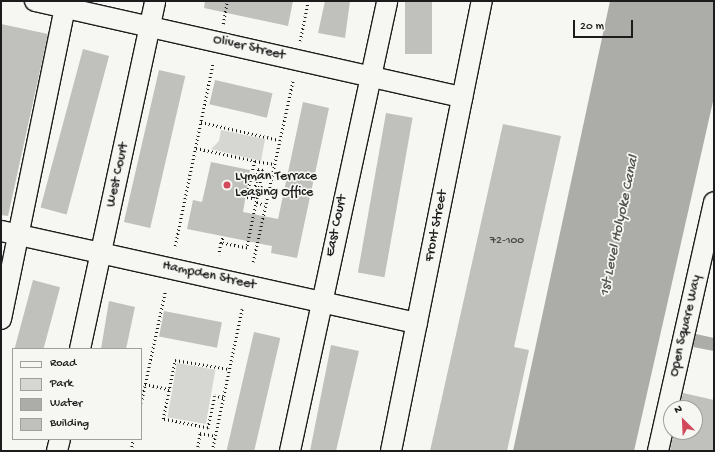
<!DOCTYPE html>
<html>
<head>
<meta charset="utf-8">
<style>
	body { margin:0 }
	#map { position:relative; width:715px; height:452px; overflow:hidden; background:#f6f6f2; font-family:"Gochi Hand",sans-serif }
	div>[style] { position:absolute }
	.green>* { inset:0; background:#d6d6d2; transform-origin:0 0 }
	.water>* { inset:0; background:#acaca9 }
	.building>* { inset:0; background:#c0c0bd; transform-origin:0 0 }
	.path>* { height:2.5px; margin-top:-1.25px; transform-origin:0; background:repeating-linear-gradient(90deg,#1c1c1c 0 1px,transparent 0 4px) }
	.roads { filter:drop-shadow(1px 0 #1c1c1c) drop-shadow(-1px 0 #1c1c1c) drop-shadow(0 1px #1c1c1c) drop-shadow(0 -1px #1c1c1c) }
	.minor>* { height:20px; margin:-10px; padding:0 10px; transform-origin:10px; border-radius:10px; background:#f6f6f2 }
	.dots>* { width:11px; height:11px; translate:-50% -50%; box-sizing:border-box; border:2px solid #f6f6f2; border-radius:50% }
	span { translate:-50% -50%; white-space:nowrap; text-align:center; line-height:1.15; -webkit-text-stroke:3.5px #f6f6f2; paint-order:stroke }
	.number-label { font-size:12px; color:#454544 }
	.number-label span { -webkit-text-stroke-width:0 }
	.street-label { font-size:14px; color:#1c1c1c }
	.poi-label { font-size:14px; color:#1c1c1c }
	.left { translate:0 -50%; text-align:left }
	.water-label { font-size:15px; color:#565654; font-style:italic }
	.frame { position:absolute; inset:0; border:2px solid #1c1c1c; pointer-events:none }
	.legend { position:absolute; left:12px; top:348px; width:130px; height:92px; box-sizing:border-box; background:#f6f6f2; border:1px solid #9f9f9c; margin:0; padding:5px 7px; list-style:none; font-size:12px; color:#1c1c1c }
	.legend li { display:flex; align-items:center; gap:8px; height:20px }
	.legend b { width:20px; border:1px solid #9f9f9c }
	.north { position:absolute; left:663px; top:400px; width:40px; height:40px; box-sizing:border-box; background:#f6f6f2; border:1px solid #9f9f9c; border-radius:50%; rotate:336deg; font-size:11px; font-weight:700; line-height:16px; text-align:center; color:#1c1c1c }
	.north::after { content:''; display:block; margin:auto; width:14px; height:18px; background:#d1495b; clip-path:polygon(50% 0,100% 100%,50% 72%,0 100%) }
	.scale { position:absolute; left:573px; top:20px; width:60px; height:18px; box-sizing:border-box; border:2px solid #1c1c1c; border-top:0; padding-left:5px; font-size:12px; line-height:14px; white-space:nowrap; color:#1c1c1c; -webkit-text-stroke:3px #f6f6f2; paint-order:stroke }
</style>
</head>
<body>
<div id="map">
	<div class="green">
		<div style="clip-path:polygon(221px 130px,265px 139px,261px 161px,211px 149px,219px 141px)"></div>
		<div style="left:177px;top:363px;width:39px;height:55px;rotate:10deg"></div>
	</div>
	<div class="water">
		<div style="clip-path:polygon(610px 1px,714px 1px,714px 97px,634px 451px,513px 451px)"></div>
		<div style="clip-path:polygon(696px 334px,714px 338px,714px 351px,693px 347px)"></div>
	</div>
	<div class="building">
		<div style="clip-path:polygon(205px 1px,293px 1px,288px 26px,204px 8px)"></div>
		<div style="clip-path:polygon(325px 1px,350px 1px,345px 38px,318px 33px)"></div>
		<div style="left:405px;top:1px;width:27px;height:53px"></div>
		<div style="clip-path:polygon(1px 24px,48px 34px,8px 216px,1px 215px)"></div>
		<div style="left:83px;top:49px;width:27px;height:164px;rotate:15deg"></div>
		<div style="left:159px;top:70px;width:27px;height:156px;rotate:13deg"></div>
		<div style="left:215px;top:80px;width:59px;height:25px;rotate:13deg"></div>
		<div style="clip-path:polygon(303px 102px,329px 108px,297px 258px,271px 253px,272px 246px,187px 229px,193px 200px,202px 202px,211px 162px,250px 170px,243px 212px,278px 219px)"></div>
		<div style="left:386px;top:113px;width:27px;height:162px;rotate:10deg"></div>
		<div style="clip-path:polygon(503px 124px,561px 136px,514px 347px,529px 350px,507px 451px,430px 451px)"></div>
		<div style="left:33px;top:280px;width:28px;height:71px;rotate:15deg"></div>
		<div style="clip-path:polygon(109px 301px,135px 307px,126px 349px,101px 349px)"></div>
		<div style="left:164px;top:311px;width:59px;height:26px;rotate:11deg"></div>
		<div style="left:254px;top:332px;width:27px;height:122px;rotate:13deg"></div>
		<div style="clip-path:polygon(331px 345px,359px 351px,336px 451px,310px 451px)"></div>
		<div style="clip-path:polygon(683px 393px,714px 400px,714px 451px,670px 451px,674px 432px,695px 432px,695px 408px,680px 408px)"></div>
	</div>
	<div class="path">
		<div style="left:223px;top:24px;width:23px;rotate:-80deg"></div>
		<div style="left:300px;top:41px;width:41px;rotate:-78.7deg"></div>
		<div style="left:201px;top:122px;width:80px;rotate:13deg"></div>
		<div style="left:196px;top:148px;width:60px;rotate:12.4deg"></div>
		<div style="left:255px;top:161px;width:37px;rotate:103deg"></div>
		<div style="left:247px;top:197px;width:6px;rotate:9deg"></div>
		<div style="left:253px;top:198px;width:29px;rotate:-80deg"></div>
		<div style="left:258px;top:169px;width:5px;rotate:11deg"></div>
		<div style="left:263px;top:170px;width:80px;rotate:101.6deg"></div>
		<div style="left:247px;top:248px;width:26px;rotate:-169deg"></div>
		<div style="left:221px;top:243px;width:12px;rotate:99deg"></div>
		<div style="left:255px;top:161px;width:18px;rotate:9deg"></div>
		<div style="left:257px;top:202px;width:8px;rotate:23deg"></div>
		<div style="left:221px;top:243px;width:7px;rotate:-74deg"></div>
		<div style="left:175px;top:246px;width:187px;rotate:-78.3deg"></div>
		<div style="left:253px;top:262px;width:186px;rotate:-77.6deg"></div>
		<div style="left:145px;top:384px;width:25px;rotate:12deg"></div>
		<div style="left:223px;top:398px;width:8px;rotate:-166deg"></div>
		<div style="left:215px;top:396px;width:33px;rotate:102deg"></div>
		<div style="left:208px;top:428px;width:46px;rotate:-168.7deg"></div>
		<div style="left:163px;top:419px;width:60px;rotate:-78.5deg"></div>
		<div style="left:175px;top:360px;width:55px;rotate:9.5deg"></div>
		<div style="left:141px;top:403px;width:114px;rotate:-77.8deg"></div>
		<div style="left:131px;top:451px;width:12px;rotate:-81deg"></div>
		<div style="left:197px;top:451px;width:18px;rotate:-81deg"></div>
		<div style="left:200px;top:433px;width:15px;rotate:11deg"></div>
		<div style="left:212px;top:451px;width:145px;rotate:-78.1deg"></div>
	</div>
	<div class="roads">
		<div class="minor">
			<div style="left:35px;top:1px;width:438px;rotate:12.7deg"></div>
			<div style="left:1px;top:231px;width:426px;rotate:12.5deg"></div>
			<div style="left:1px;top:319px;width:325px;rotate:-78.4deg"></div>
			<div style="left:80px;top:349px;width:356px;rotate:-77.8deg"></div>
			<div style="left:57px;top:451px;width:12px;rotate:-76deg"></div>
			<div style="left:290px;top:451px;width:460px;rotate:-77.8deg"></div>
			<div style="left:391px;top:451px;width:459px;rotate:-78.6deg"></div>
			<div style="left:658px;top:451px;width:255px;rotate:-77.3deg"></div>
		</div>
	</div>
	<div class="dots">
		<div style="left:227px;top:185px;background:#d1495b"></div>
	</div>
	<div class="number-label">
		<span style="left:507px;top:242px">72-100</span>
	</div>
	<div class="street-label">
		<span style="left:249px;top:48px;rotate:13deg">Oliver Street</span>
		<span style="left:118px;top:175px;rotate:-78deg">West Court</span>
		<span style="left:337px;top:226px;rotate:-78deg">East Court</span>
		<span style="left:437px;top:226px;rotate:-79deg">Front Street</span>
		<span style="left:209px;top:276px;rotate:12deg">Hampden Street</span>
		<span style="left:686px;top:326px;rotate:-77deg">Open Square Way</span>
	</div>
	<div class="poi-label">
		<span class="left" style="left:235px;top:185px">Lyman Terrace<br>Leasing Office</span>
	</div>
	<div class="water-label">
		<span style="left:620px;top:226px;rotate:-78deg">1st Level Holyoke Canal</span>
	</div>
	<div class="frame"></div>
	<ul class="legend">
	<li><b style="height:5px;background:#f6f6f2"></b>Road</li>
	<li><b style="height:11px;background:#d6d6d2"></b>Park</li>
	<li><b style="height:11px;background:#acaca9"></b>Water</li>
	<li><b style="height:11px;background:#c0c0bd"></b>Building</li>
	</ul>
	<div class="north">N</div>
	<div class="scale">20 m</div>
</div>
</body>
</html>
